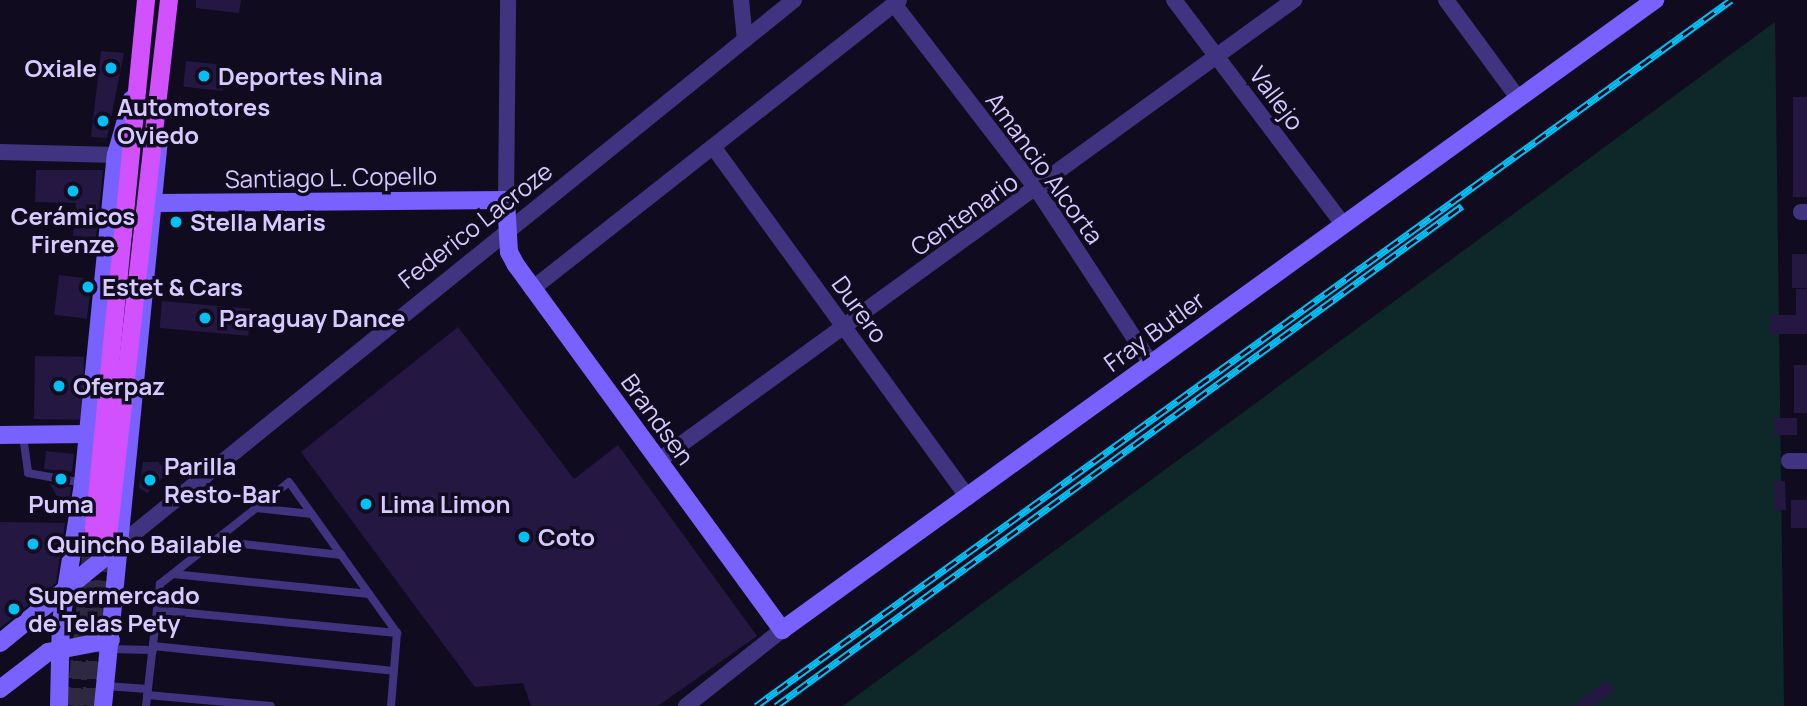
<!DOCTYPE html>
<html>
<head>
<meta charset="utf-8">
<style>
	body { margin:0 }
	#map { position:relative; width:1807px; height:706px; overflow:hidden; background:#110b20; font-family:Manrope,sans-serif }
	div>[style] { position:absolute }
	.green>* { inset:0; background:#0e282a }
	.building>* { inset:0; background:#241742; transform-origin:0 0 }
	.primary-tunnel>* { height:18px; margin-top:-9px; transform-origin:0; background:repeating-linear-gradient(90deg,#2f2841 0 18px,transparent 0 27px) }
	.lane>* { height:8px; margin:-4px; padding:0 4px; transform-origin:4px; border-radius:4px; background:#403481 }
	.street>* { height:16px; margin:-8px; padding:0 8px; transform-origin:8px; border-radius:8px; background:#403481 }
	.secondary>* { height:18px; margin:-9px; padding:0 9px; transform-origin:9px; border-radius:9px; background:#7861ff }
	.primary>* { height:18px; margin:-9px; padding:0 9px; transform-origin:9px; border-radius:9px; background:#d251ff }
	.rail>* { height:7px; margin-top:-3.5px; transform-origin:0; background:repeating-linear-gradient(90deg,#110b20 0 13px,#00c0f5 0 26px); box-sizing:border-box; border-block:2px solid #00c0f5 }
	.dots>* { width:19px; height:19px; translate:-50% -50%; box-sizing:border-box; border:4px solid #110b20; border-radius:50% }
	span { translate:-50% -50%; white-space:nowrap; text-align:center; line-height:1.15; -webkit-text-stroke:7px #110b20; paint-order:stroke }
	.poi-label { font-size:24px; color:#d6caff; font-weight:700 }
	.right { translate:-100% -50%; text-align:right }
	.left { translate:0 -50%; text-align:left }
	.street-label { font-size:24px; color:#d6caff }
</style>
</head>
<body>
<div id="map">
	<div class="green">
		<div style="clip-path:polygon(1775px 22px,1784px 706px,843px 706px)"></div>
	</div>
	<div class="building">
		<div style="clip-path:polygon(196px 0,241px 0,239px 13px,196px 8px)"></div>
		<div style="clip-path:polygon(101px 51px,124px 53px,107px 138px,91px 137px)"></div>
		<div style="left:186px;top:61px;width:40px;height:26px;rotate:6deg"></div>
		<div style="left:1793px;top:97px;width:14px;height:100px"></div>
		<div style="clip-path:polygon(36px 170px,103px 170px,96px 238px,73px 236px,76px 203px,35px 202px)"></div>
		<div style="left:1792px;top:254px;width:15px;height:34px"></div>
		<div style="left:59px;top:275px;width:33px;height:40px;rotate:7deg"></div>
		<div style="clip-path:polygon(1796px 289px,1807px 289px,1807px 334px,1770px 334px,1770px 315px,1796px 315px)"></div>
		<div style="left:162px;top:301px;width:89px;height:27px;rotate:5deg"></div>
		<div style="clip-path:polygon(458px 327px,574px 479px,618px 445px,757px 636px,658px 706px,531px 706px,523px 683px,475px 687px,301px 452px)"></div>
		<div style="left:35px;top:356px;width:49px;height:63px;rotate:1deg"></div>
		<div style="left:1807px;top:365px;width:48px;height:13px;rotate:90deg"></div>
		<div style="left:1774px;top:418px;width:23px;height:17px"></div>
		<div style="left:46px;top:451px;width:28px;height:18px;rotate:6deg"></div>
		<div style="clip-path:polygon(143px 462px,158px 462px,168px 472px,147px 493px,139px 488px)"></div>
		<div style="left:1785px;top:481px;width:29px;height:11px;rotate:88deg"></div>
		<div style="clip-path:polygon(50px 484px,71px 487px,69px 501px,59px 500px)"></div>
		<div style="left:1791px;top:500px;width:16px;height:28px"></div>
		<div style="clip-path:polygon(0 522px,65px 523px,56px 583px,0 628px)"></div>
		<div style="clip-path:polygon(1607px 680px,1615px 690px,1595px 706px,1574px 706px)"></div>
	</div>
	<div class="primary-tunnel">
		<div style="left:75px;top:706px;width:170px;rotate:-83.9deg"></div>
		<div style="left:90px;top:706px;width:161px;rotate:-83.9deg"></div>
	</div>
	<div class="lane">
		<div style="left:23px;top:436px;width:37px;rotate:82deg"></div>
		<div style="left:28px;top:473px;width:56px;rotate:10.3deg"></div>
		<div style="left:256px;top:508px;width:56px;rotate:6.1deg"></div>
		<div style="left:215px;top:541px;width:127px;rotate:6.3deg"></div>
		<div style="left:173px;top:574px;width:197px;rotate:5.8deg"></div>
		<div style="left:157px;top:610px;width:241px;rotate:5.5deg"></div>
		<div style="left:153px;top:646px;width:242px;rotate:5.9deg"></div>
		<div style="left:110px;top:649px;width:43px;rotate:1.3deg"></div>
		<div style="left:106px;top:686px;width:42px;rotate:4.1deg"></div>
		<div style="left:147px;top:695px;width:124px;rotate:5.1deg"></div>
		<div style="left:146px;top:706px;width:123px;rotate:-83.5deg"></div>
		<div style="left:160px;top:584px;width:164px;rotate:-38.3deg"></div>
		<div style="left:289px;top:482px;width:186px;rotate:54.4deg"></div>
		<div style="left:397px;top:633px;width:73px;rotate:94.7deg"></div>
	</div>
	<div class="street">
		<div style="left:741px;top:0;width:40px;rotate:84.3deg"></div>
		<div style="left:1174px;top:0;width:281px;rotate:53deg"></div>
		<div style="left:1446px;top:0;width:122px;rotate:53.7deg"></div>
		<div style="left:894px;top:4px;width:236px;rotate:52.4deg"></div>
		<div style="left:1038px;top:191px;width:207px;rotate:56.8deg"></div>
		<div style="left:714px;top:148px;width:432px;rotate:54deg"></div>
		<div style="left:0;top:152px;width:116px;rotate:1.5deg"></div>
		<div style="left:506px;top:200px;width:200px;rotate:-89.4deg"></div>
		<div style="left:1801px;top:212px;width:6px"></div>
		<div style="left:532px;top:289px;width:467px;rotate:-38.2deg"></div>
		<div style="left:658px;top:461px;width:786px;rotate:-35.94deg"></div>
		<div style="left:1789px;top:461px;width:18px"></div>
		<div style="left:122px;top:543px;width:864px;rotate:-38.94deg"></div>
		<div style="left:686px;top:706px;width:122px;rotate:-38.4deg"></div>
	</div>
	<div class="secondary">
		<div style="left:156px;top:203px;width:350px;rotate:-0.5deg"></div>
		<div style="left:506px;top:200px;width:52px;rotate:86.7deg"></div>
		<div style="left:509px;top:252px;width:15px;rotate:62deg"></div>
		<div style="left:516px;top:265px;width:452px;rotate:53.9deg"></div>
		<div style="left:782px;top:630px;width:1077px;rotate:-35.82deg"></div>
		<div style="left:0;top:435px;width:87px;rotate:-0.7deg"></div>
		<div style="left:0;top:643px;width:158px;rotate:-39.3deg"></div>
		<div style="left:0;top:689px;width:61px;rotate:-37.6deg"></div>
		<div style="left:48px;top:652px;width:64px;rotate:-10.8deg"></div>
		<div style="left:59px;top:706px;width:85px;rotate:-88.7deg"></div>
		<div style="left:61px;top:621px;width:140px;rotate:-80.9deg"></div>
		<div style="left:83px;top:483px;width:330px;rotate:-84.3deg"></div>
		<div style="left:116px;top:155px;width:58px;rotate:-74.1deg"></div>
		<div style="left:103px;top:706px;width:570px;rotate:-84.36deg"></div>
	</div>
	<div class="primary">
		<div style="left:93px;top:537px;width:540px;rotate:-84.36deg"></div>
		<div style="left:108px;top:537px;width:540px;rotate:-83.52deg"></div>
	</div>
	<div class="rail">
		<div style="left:756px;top:706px;width:1204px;rotate:-35.91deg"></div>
		<div style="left:776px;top:706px;width:849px;rotate:-36.09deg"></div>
	</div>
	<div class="dots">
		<div style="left:111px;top:68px;background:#00c0f5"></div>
		<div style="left:204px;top:76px;background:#00c0f5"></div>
		<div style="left:103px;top:121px;background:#00c0f5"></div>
		<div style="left:73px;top:191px;background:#00c0f5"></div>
		<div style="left:176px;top:222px;background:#00c0f5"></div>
		<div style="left:88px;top:287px;background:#00c0f5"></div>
		<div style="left:205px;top:318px;background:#00c0f5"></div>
		<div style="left:59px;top:386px;background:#00c0f5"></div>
		<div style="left:61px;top:479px;background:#00c0f5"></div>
		<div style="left:150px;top:480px;background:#00c0f5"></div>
		<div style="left:366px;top:504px;background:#00c0f5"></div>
		<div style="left:524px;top:537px;background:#00c0f5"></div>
		<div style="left:33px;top:544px;background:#00c0f5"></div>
		<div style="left:14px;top:609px;background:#00c0f5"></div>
	</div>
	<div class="poi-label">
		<span class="right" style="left:97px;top:68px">Oxiale</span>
		<span class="left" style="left:218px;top:76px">Deportes Nina</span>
		<span class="left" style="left:117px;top:121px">Automotores<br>Oviedo</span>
		<span style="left:73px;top:230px">Cerámicos<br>Firenze</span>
		<span class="left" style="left:190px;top:222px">Stella Maris</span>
		<span class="left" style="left:102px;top:287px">Estet &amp; Cars</span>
		<span class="left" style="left:219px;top:318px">Paraguay Dance</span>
		<span class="left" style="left:73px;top:386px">Oferpaz</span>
		<span class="left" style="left:164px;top:480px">Parilla<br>Resto-Bar</span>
		<span style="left:61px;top:504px">Puma</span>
		<span class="left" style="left:380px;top:504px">Lima Limon</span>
		<span class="left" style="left:538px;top:537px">Coto</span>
		<span class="left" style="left:47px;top:544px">Quincho Bailable</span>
		<span class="left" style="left:28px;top:609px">Supermercado<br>de Telas Pety</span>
	</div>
	<div class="street-label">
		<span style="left:1277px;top:98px;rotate:53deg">Vallejo</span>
		<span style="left:1045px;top:168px;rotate:54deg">Amancio Alcorta</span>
		<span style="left:331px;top:177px;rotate:-1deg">Santiago L. Copello</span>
		<span style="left:964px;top:214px;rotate:-35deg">Centenario</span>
		<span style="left:475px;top:225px;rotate:-38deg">Federico Lacroze</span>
		<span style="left:860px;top:309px;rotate:54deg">Durero</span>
		<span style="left:1154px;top:331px;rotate:-36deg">Fray Butler</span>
		<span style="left:658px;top:419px;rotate:54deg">Brandsen</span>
	</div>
</div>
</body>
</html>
